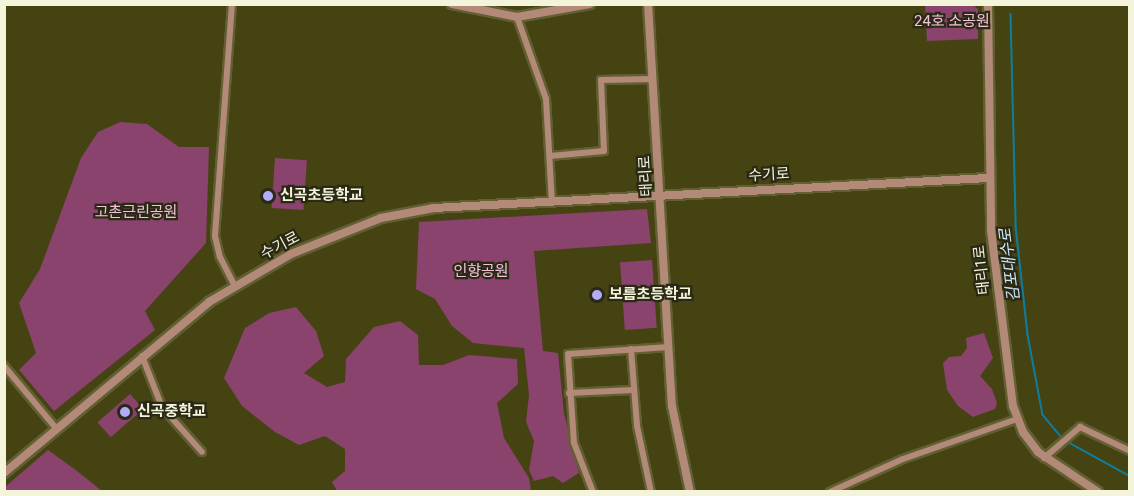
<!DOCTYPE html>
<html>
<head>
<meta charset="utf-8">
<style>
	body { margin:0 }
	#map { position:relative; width:1134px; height:496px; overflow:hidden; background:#464313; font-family:Roboto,"Noto Sans KR",sans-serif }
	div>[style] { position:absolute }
	.green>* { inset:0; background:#89436c; transform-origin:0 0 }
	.stream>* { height:1.5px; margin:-0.75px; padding:0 0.75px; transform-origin:0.75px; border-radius:0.75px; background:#0d7ea0 }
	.roads { filter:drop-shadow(2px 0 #625f33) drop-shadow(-2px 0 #625f33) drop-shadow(0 2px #625f33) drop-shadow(0 -2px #625f33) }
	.minor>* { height:6px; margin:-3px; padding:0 3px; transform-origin:3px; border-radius:3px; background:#b38a77 }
	.tertiary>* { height:8px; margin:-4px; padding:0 4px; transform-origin:4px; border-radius:4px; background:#b38a77 }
	.dots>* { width:16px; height:16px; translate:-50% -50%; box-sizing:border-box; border:3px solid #2a2915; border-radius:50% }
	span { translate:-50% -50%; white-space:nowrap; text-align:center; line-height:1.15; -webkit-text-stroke:4.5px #2a2915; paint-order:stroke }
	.park-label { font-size:15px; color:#f1c1da }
	.street-label { font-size:15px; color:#f4f4da }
	.poi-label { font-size:15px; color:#f4f4da; font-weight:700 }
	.left { translate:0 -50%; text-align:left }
	.water-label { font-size:16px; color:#cfe9f4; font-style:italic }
	.frame { position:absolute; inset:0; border:6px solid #f4f4da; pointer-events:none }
</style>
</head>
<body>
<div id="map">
	<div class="green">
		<div style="clip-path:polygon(925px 5px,973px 5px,978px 9px,978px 39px,927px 41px)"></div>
		<div style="clip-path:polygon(120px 122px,147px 124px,179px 147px,209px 147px,206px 243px,145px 311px,155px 330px,54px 411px,19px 370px,36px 353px,19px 303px,40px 269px,81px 158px,98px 132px)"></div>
		<div style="left:275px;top:158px;width:32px;height:50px;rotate:4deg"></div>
		<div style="clip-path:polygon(647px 209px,651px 243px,534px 251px,543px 351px,558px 353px,564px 413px,579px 473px,563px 483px,553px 476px,534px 481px,529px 470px,534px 441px,526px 422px,529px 395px,524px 348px,473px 343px,452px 326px,435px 299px,416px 289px,419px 222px)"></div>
		<div style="left:652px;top:260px;width:68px;height:32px;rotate:86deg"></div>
		<div style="clip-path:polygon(296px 307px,316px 331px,324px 356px,304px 373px,327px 387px,345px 382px,346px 359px,374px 327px,400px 321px,418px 335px,419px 365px,443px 365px,469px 355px,517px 359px,518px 384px,497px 403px,504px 438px,529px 478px,531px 491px,337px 491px,332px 482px,345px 471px,345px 449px,325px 436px,299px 445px,275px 432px,242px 406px,224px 378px,245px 328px,269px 313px)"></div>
		<div style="clip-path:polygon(984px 333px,993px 358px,980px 376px,992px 389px,997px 403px,995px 409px,973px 417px,958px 406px,947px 390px,943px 363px,949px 357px,961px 356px,967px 348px,966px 338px)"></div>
		<div style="left:130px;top:394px;width:20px;height:43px;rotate:49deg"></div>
		<div style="clip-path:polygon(48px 450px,77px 471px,102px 491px,5px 491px,5px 487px)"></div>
	</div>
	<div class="stream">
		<div style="left:1011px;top:14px;width:212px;rotate:88.6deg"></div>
		<div style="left:1016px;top:226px;width:110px;rotate:83.7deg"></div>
		<div style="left:1028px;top:335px;width:81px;rotate:79.4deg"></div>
		<div style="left:1043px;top:415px;width:30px;rotate:50deg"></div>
		<div style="left:1066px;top:441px;width:73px;rotate:28.7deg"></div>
	</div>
	<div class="roads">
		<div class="minor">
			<div style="left:232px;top:4px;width:233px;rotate:94.2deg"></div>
			<div style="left:215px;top:236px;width:22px;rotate:77deg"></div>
			<div style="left:220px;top:257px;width:33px;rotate:63deg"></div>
			<div style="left:517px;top:17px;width:87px;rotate:70.5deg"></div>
			<div style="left:546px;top:99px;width:103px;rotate:86.7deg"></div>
			<div style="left:550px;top:156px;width:54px;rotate:-5.3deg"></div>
			<div style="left:604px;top:151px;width:71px;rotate:-92.4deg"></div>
			<div style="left:601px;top:80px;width:52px;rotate:-1.1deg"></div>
			<div style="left:631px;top:349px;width:77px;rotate:85.5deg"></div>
			<div style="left:637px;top:426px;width:67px;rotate:78deg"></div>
			<div style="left:142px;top:356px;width:55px;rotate:68.6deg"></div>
			<div style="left:162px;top:407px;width:60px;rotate:48.4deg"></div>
			<div style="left:4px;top:366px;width:80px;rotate:50.1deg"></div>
			<div style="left:569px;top:393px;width:64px;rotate:-2.7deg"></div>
			<div style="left:1044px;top:458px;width:48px;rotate:-40.7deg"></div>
			<div style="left:1080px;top:427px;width:55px;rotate:25.6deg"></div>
			<div style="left:593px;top:492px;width:53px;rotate:-111.2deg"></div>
			<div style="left:574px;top:443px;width:89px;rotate:-93.9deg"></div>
			<div style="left:568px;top:354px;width:101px;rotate:-4deg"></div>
			<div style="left:830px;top:492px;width:80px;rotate:-24.3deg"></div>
			<div style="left:903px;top:459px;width:121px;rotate:-19.3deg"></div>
		</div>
		<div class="tertiary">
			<div style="left:452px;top:4px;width:66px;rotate:11.3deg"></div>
			<div style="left:517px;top:17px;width:74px;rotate:-10.1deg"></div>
			<div style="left:648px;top:4px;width:403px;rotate:86.6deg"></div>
			<div style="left:672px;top:406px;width:88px;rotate:78.2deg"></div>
			<div style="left:988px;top:4px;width:226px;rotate:89.2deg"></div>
			<div style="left:991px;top:230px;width:177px;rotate:82.9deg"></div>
			<div style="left:1013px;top:406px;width:28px;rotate:69deg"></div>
			<div style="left:1023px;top:432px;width:25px;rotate:53deg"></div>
			<div style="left:1038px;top:452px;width:72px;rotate:33.7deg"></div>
			<div style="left:4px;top:473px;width:267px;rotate:-39.8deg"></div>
			<div style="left:209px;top:302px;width:95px;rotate:-30.3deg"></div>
			<div style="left:291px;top:254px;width:97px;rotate:-21.8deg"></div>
			<div style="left:381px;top:218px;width:54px;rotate:-10.7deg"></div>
			<div style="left:434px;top:208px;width:555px;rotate:-3.1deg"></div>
		</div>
	</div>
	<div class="dots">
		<div style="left:268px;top:196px;background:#b1adfa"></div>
		<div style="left:597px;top:295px;background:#b1adfa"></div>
		<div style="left:125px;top:412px;background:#b1adfa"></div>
	</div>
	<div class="park-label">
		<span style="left:952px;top:22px">24호 소공원</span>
		<span style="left:136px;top:213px">고촌근린공원</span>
		<span style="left:481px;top:272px">인향공원</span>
	</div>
	<div class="street-label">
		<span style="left:769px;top:175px;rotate:-3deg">수기로</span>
		<span style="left:646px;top:176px;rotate:-93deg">태리로</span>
		<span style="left:280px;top:246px;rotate:-28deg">수기로</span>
		<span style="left:982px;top:270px;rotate:-96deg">태리1로</span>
	</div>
	<div class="poi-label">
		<span class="left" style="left:280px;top:196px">신곡초등학교</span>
		<span class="left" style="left:609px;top:295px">보름초등학교</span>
		<span class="left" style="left:137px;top:412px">신곡중학교</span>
	</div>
	<div class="water-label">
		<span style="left:1010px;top:265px;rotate:-97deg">김포대수로</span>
	</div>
	<div class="frame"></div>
</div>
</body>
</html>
